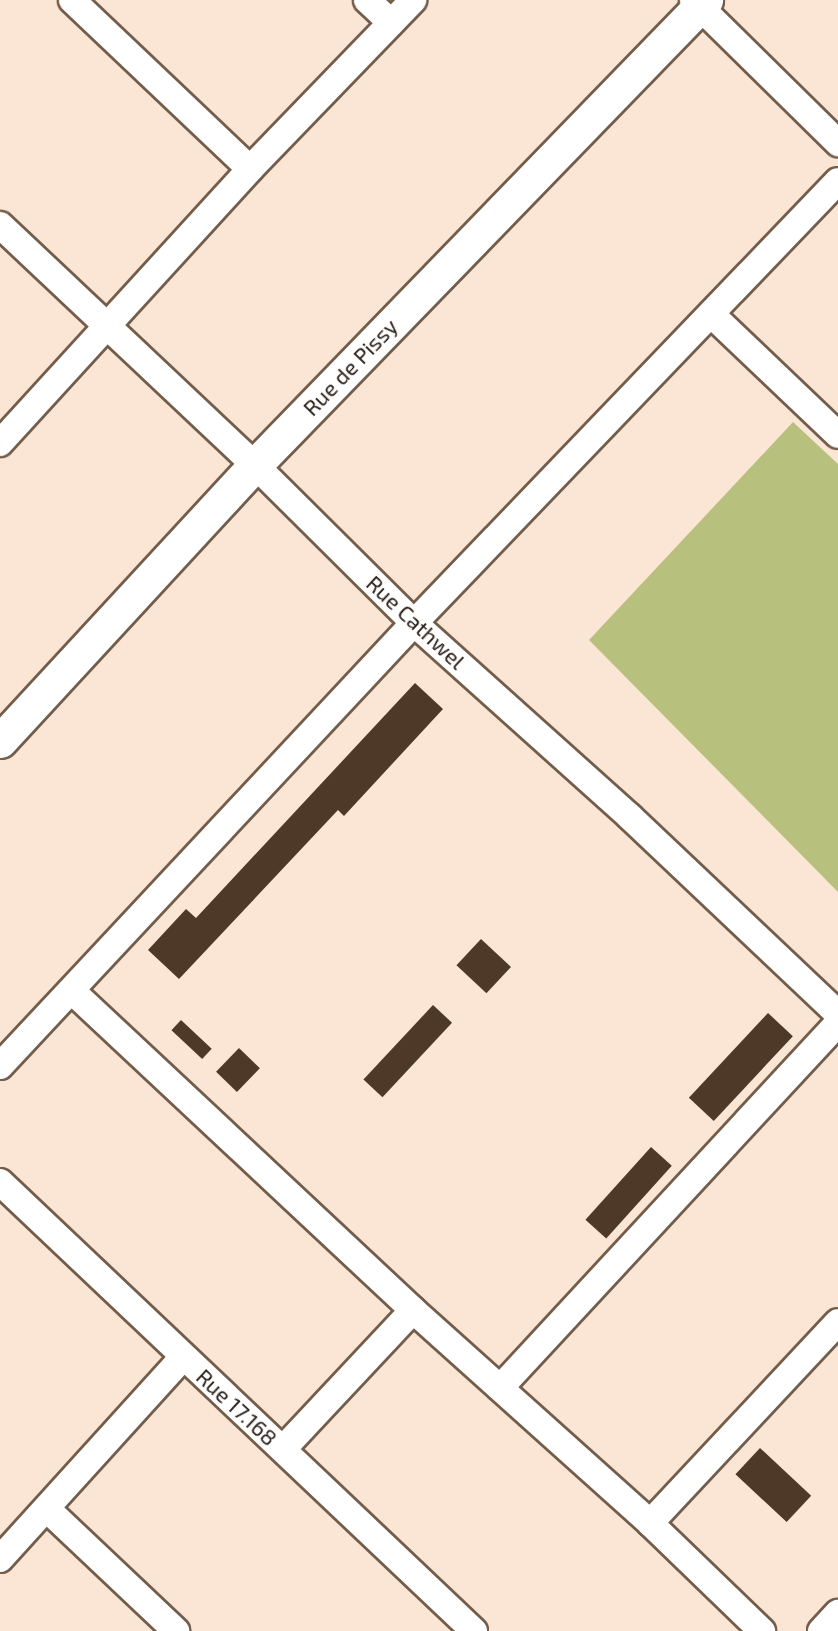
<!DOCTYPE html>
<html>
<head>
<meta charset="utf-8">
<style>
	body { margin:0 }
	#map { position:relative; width:838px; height:1631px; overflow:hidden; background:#fbe6d5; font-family:"Exo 2",sans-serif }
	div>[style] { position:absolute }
	.green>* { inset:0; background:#b8c07e }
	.building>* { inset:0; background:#4e3928; transform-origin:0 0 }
	.roads { filter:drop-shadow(2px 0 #735d4b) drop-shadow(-2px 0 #735d4b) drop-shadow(0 2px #735d4b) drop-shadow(0 -2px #735d4b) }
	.minor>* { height:26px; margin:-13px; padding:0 13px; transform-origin:13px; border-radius:13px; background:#fff }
	.tertiary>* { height:33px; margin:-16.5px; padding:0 16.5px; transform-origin:16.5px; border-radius:16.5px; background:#fff }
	span { translate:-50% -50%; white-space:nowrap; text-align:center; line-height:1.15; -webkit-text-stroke:6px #fff; paint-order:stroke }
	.street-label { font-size:22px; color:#271d16 }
</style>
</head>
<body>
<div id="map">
	<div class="green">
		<div style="clip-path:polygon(793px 422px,838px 464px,838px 892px,589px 640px)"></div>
	</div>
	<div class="building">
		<div style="clip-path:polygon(415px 683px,443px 709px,344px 816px,338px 810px,179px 979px,148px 950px,186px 909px,196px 918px)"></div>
		<div style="left:481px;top:939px;width:41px;height:36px;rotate:43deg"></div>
		<div style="left:433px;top:1005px;width:26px;height:102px;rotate:43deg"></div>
		<div style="left:768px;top:1013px;width:34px;height:116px;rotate:43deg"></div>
		<div style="left:181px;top:1020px;width:42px;height:14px;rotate:43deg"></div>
		<div style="left:239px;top:1048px;width:29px;height:33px;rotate:44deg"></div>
		<div style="left:651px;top:1147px;width:28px;height:98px;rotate:42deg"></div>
		<div style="left:760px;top:1448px;width:70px;height:36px;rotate:43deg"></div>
	</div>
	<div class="roads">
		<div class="minor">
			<div style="left:72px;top:0;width:245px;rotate:43.5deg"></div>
			<div style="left:367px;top:0;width:33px;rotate:43deg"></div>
			<div style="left:693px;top:0;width:204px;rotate:44.6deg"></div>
			<div style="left:0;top:225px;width:350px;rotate:43.3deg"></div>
			<div style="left:255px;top:465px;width:224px;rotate:44.8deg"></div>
			<div style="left:414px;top:623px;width:290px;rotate:41.9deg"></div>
			<div style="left:630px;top:817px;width:286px;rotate:43.4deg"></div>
			<div style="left:711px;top:314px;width:175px;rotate:43.6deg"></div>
			<div style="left:0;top:443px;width:371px;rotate:-47.6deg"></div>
			<div style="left:250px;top:169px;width:235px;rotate:-46deg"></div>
			<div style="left:72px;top:991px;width:467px;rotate:43.1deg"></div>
			<div style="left:413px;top:1310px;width:319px;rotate:41.9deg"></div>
			<div style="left:650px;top:1523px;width:156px;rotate:44deg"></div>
			<div style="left:0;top:1066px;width:606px;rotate:-46.94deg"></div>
			<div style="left:414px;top:623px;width:612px;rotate:-46.19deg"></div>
			<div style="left:0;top:1182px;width:653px;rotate:43.45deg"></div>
			<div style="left:500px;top:1388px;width:497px;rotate:-47.2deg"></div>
			<div style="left:283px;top:1449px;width:190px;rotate:-46.9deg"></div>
			<div style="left:47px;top:1509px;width:178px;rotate:43.4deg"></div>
			<div style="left:650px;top:1523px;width:275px;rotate:-46.9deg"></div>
			<div style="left:0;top:1559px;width:273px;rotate:-47.8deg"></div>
			<div style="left:821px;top:1631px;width:25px;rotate:-47deg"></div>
		</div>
		<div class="tertiary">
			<div style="left:0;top:741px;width:376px;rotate:-47.3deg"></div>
			<div style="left:255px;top:465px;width:648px;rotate:-45.88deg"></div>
		</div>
	</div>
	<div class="street-label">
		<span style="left:350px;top:367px;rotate:-46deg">Rue de Pissy</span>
		<span style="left:416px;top:622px;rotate:43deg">Rue Cathwel</span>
		<span style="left:237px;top:1407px;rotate:43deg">Rue 17.168</span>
	</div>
</div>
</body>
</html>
